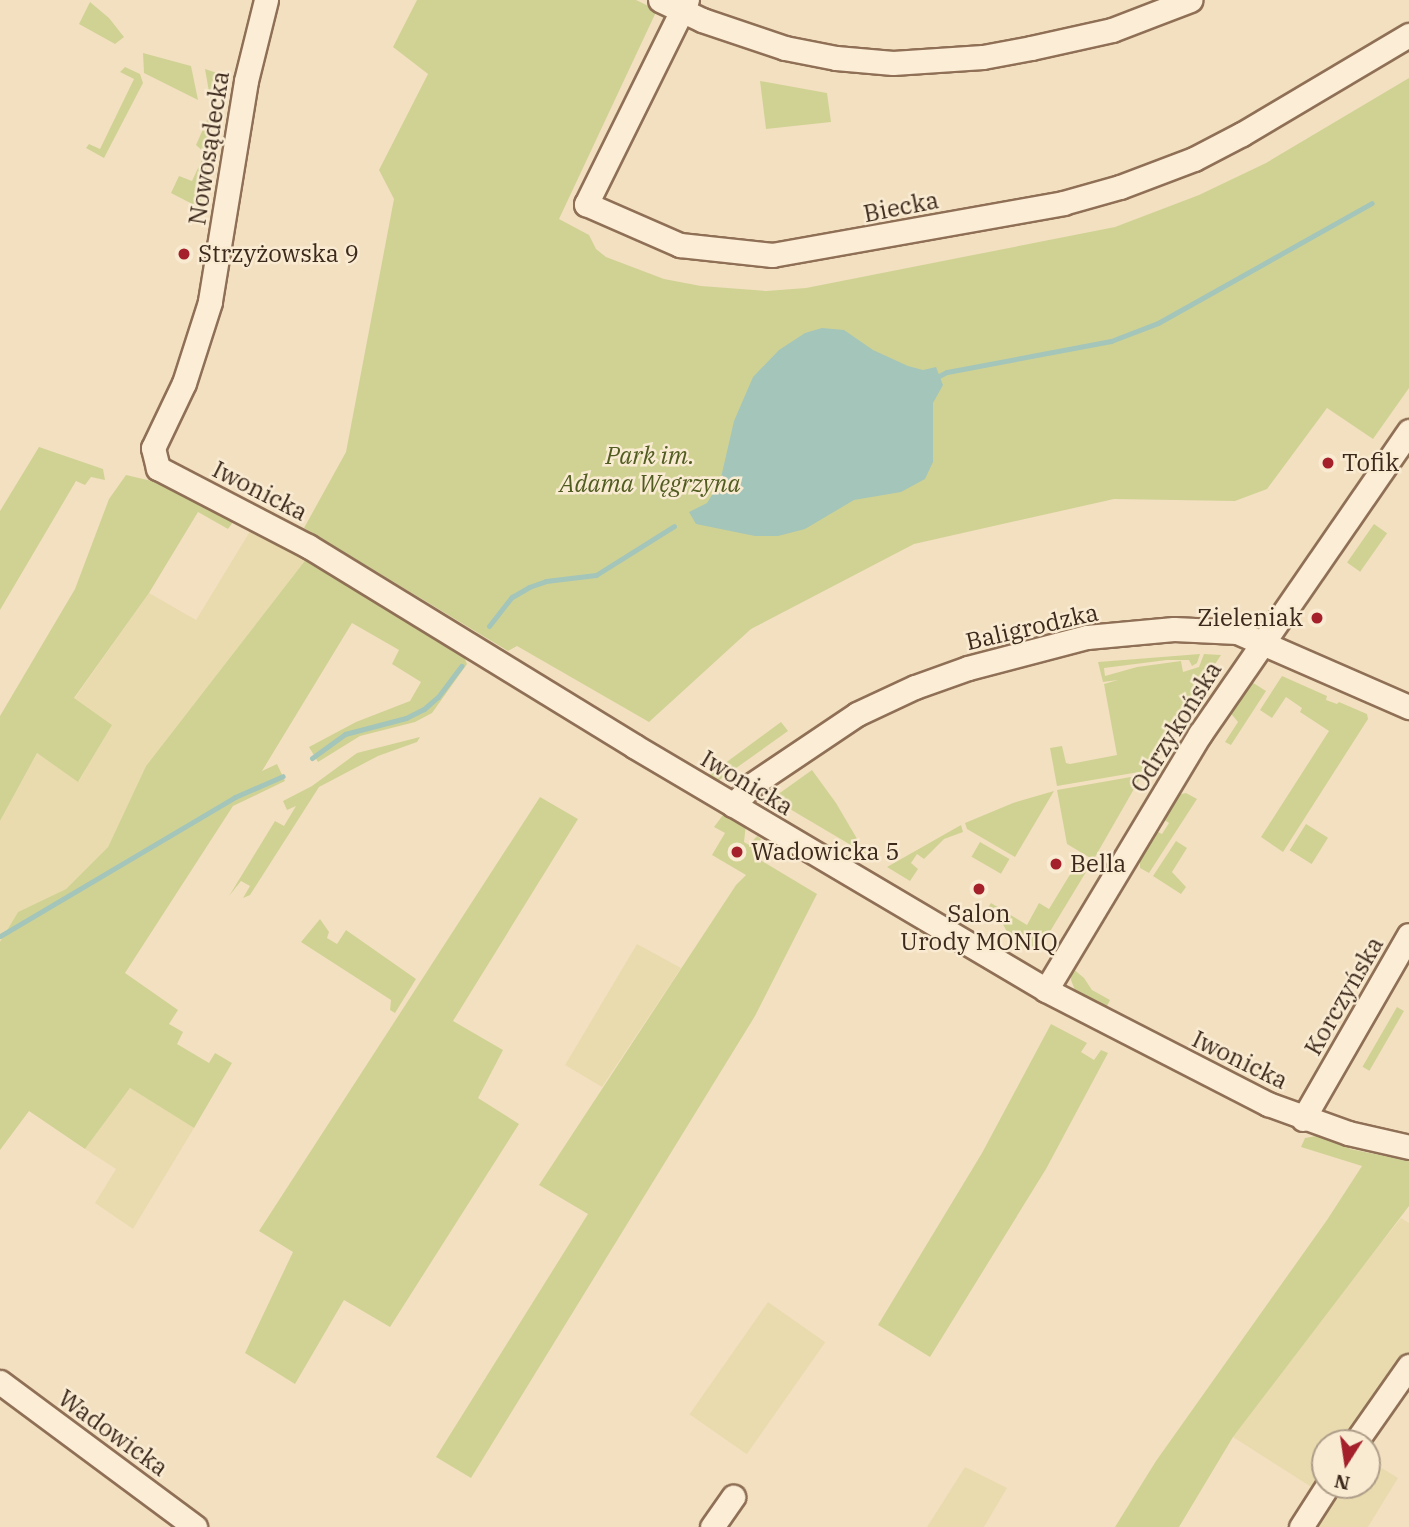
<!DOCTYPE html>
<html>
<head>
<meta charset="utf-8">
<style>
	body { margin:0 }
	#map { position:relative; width:1409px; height:1527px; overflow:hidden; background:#f3e0c1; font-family:"IBM Plex Serif",serif }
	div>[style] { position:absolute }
	.farmland>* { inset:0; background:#e9dbae; transform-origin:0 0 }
	.green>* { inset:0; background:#d0d294; transform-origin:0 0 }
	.water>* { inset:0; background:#a4c5b9 }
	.stream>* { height:5px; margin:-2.5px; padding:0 2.5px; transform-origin:2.5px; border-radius:2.5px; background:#a4c5b9 }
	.roads { filter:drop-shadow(2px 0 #8f7056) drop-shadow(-2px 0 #8f7056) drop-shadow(0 2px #8f7056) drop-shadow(0 -2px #8f7056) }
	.minor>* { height:23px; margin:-11.5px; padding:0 11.5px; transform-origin:11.5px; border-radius:11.5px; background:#fceed6 }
	.dots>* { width:19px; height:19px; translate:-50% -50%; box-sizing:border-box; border:4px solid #f9ebd2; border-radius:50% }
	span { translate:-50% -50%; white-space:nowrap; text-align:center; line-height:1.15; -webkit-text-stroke:5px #f9ebd2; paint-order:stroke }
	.street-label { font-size:24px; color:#3d291c }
	.poi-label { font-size:24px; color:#3d291c }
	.left { translate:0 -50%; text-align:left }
	.right { translate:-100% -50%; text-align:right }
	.park-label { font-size:24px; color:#515c21; font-style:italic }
	.north { position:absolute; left:1311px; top:1429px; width:70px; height:70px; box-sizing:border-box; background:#f9ebd2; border:2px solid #ae9d89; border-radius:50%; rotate:192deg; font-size:19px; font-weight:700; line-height:28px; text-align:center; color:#3d291c }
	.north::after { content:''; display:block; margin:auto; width:24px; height:32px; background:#a4202b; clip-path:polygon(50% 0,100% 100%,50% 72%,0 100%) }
</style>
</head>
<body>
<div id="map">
	<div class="farmland">
		<div style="clip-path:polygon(252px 528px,307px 558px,146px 766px,108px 847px,66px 889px,18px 912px,0 942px,0 821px,37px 753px,79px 781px,111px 726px,74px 699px,149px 593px,196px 620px)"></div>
		<div style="clip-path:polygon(637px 944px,681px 968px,602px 1087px,565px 1065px)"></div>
		<div style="clip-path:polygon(130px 1088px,194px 1128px,133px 1229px,95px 1203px,116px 1169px,85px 1149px)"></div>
		<div style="clip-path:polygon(1401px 1218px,1409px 1223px,1409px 1354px,1347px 1443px,1325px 1443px,1325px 1476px,1316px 1490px,1233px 1437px,1310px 1332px)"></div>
		<div style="left:768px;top:1302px;width:70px;height:137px;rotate:35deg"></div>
		<div style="clip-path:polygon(1367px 1459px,1398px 1478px,1368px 1527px,1307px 1527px,1333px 1485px,1367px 1485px)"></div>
		<div style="clip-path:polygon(965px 1467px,1007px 1488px,984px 1527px,927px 1527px)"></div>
	</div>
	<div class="green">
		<div style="clip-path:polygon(417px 0,636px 0,657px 10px,559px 219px,589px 235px,596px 249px,606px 257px,664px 279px,701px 286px,766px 291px,806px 288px,1115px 227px,1199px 195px,1266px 163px,1409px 78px,1409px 388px,1373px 439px,1327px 408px,1267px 489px,1235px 501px,1114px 499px,914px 544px,751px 629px,649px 722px,517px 646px,508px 651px,304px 528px,346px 452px,394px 199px,379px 170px,428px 74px,393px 47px)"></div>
		<div style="clip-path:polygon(90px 2px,109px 18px,124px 37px,115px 44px,79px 24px)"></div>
		<div style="clip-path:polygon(143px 53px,191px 66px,198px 100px,144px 73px)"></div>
		<div style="clip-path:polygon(125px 67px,140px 74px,143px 83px,104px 158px,86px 148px,89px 144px,100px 149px,134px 79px,120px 72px)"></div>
		<div style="clip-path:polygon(205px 69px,220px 74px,200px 208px,171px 193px,179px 176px,192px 181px,205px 153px,196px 145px,212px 109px)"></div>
		<div style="clip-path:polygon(760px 81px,827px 93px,831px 122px,766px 129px)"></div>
		<div style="clip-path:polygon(39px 447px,103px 469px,105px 480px,91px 477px,85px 485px,76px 481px,0 610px,0 511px)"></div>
		<div style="clip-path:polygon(126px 475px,165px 484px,232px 516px,233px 522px,228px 529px,198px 512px,149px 593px,74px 698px,112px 725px,78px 782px,37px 753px,0 821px,0 716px,75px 589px,109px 499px)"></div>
		<div style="left:1374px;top:524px;width:16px;height:47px;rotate:35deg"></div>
		<div style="clip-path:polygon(307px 558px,464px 657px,467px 664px,432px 713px,415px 722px,360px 736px,318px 762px,309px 747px,356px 722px,410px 701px,421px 682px,392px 664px,399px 650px,352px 623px,262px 771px,277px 764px,285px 781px,233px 806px,125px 973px,178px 1010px,169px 1024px,183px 1032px,177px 1044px,209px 1063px,215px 1053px,232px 1063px,194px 1128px,130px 1088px,85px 1149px,29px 1111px,0 1150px,0 942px,18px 912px,66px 889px,108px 847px,146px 766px)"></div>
		<div style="clip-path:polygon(1200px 654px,1197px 663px,1192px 666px,1189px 660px,1167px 660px,1104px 668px,1105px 676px,1137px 667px,1181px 661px,1183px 672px,1199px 667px,1204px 654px,1221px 655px,1145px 771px,1057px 786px,1050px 748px,1062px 746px,1066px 763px,1070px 764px,1117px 755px,1104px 684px,1118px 680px,1103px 682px,1098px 662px)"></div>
		<div style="clip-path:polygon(1282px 676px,1327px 696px,1326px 700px,1337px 704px,1339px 702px,1367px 714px,1368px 719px,1283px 852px,1261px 837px,1329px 731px,1300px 712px,1302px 708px,1286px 697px,1272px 718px,1260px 710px)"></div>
		<div style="clip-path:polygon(1247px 679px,1266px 691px,1231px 745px,1225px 742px,1238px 722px,1228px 710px)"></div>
		<div style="clip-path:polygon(781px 722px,788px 731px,718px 781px,709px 775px)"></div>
		<div style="clip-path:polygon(420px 737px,417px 742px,378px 756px,319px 787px,250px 895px,243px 898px,250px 886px,241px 881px,229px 896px,275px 821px,284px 826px,296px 806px,287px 810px,283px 801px,312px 786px,357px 753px)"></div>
		<div style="clip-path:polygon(812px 770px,836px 803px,866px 854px,778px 802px,777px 795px)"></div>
		<div style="clip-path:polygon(1142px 775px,1095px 857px,1092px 859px,1067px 844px,1057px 790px)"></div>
		<div style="clip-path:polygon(1054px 791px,1015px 857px,967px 829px,965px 823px,1013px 803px)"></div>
		<div style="clip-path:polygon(1186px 793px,1197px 799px,1149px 873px,1140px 868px,1140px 857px,1156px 831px,1162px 834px,1169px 823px,1163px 819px,1177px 795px)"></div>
		<div style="clip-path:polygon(540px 797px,578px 819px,453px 1021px,503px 1050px,478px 1098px,519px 1124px,390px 1327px,344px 1300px,295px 1384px,245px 1353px,293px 1252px,259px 1231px)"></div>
		<div style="clip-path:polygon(726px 811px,746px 824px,744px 842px,749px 845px,757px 836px,761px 839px,755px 853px,757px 858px,817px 894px,755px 1016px,471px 1478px,436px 1457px,588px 1214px,539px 1185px,736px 885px,746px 875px,712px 855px,725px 833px,714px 827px)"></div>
		<div style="left:1306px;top:824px;width:26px;height:31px;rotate:32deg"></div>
		<div style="clip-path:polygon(961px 825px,963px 832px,944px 839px,924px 859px,917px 854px,911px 863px,918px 869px,910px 881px,887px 867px)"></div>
		<div style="clip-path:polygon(1176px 841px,1187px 848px,1172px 872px,1186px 887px,1181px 894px,1153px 876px)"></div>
		<div style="left:980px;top:842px;width:34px;height:17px;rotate:30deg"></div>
		<div style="clip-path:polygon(1080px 858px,1089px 867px,1040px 948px,1027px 950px,1012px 941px,998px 915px,987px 909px,991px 903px,1027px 925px,1039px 903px,1049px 909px)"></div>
		<div style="clip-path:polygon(320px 919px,329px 932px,327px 938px,337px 944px,346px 930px,416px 979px,395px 1013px,390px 1010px,391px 1000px,301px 942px)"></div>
		<div style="clip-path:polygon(1071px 967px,1084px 978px,1092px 990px,1110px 1000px,1106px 1008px,1104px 1009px,1076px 993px,1071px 980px)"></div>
		<div style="left:1397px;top:1007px;width:8px;height:69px;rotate:30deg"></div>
		<div style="clip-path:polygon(1051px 1024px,1087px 1043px,1081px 1052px,1094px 1060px,1101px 1050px,1108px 1053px,1046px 1169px,930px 1357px,878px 1325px,982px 1153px)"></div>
		<div style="clip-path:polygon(1316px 1136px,1349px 1146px,1350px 1149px,1409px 1161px,1409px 1206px,1233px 1437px,1179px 1527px,1115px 1527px,1156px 1461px,1327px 1220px,1362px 1166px,1301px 1147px,1305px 1138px)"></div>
	</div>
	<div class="water">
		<div style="clip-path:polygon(822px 328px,844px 330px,873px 350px,908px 366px,923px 370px,936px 367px,943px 385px,933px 403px,933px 462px,925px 479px,901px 492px,854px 500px,805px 529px,778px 536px,755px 536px,696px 524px,689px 512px,707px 503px,720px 482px,734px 421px,753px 377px,779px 350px,805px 333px)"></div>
	</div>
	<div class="stream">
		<div style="left:935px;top:378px;width:13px;rotate:-27deg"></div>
		<div style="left:947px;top:372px;width:167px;rotate:-10.7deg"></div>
		<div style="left:1111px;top:341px;width:50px;rotate:-21deg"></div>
		<div style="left:1158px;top:323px;width:245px;rotate:-29.3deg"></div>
		<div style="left:489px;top:626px;width:37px;rotate:-52deg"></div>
		<div style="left:512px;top:597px;width:20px;rotate:-30deg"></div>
		<div style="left:529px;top:587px;width:18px;rotate:-19deg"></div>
		<div style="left:546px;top:581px;width:50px;rotate:-6.8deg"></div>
		<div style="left:596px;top:575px;width:92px;rotate:-32.1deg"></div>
		<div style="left:312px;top:758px;width:41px;rotate:-36deg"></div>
		<div style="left:345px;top:734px;width:63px;rotate:-14.7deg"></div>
		<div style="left:406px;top:718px;width:20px;rotate:-27deg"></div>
		<div style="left:424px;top:709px;width:18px;rotate:-41deg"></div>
		<div style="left:438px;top:697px;width:39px;rotate:-53deg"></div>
		<div style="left:0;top:936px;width:273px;rotate:-30.6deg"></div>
		<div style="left:235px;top:797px;width:52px;rotate:-23.6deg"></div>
	</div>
	<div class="roads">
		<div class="minor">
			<div style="left:266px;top:0;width:83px;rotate:103.9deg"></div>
			<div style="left:246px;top:81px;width:224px;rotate:99.3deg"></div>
			<div style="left:210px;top:302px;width:85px;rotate:107.8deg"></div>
			<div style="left:184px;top:383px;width:72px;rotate:115.5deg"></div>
			<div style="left:153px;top:448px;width:21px;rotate:76deg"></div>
			<div style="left:158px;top:468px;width:169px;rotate:27.5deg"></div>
			<div style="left:308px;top:546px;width:382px;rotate:31.5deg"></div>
			<div style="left:634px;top:746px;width:479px;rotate:30.6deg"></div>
			<div style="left:1046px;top:990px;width:250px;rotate:27.2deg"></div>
			<div style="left:1268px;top:1104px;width:85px;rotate:19.9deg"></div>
			<div style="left:1348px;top:1133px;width:63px;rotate:12.9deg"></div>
			<div style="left:660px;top:0;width:47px;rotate:25.5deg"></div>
			<div style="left:702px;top:20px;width:88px;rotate:18.6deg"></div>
			<div style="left:785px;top:48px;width:52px;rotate:11.1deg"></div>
			<div style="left:836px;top:58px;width:57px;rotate:5deg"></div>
			<div style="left:893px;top:63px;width:90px;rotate:-3.8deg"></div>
			<div style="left:983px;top:57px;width:49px;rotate:-10.6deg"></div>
			<div style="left:1031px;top:48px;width:83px;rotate:-12.5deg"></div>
			<div style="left:1112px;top:30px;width:84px;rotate:-21deg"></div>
			<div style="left:687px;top:0;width:228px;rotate:116.3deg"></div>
			<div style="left:586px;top:204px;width:103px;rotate:23.6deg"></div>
			<div style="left:680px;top:245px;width:93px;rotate:6.2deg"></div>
			<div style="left:772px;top:255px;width:296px;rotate:-10.1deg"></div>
			<div style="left:1063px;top:203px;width:59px;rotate:-15.7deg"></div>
			<div style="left:1120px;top:187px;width:79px;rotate:-20.7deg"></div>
			<div style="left:1194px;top:159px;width:54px;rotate:-27.5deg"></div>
			<div style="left:1242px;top:134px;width:194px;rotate:-30.7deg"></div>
			<div style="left:733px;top:805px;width:29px;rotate:-46deg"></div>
			<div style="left:753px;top:784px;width:125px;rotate:-33.9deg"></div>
			<div style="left:857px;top:714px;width:64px;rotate:-25deg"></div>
			<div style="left:915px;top:687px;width:56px;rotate:-19.7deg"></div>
			<div style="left:968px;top:668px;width:123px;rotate:-14.6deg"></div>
			<div style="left:1087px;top:637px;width:87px;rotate:-5.3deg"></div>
			<div style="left:1174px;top:629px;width:63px;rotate:2.7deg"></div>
			<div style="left:1237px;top:632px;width:188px;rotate:23.6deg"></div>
			<div style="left:1046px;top:990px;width:299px;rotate:-59deg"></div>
			<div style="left:1200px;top:734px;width:368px;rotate:-55.4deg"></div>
			<div style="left:1303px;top:1119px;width:212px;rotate:-60.1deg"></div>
			<div style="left:0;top:1382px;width:243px;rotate:36.6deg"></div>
			<div style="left:1355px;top:1443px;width:94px;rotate:-55deg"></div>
			<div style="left:712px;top:1527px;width:37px;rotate:-55deg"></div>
			<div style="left:1301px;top:1527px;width:50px;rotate:-57.3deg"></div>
		</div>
	</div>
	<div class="dots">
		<div style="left:184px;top:254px;background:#a4202b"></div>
		<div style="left:1328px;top:463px;background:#a4202b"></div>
		<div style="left:1317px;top:618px;background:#a4202b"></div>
		<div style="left:737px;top:852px;background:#a4202b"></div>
		<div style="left:1056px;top:864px;background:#a4202b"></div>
		<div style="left:979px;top:889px;background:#a4202b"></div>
	</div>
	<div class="street-label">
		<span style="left:209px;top:148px;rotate:-81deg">Nowosądecka</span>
		<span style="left:901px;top:207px;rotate:-11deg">Biecka</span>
		<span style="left:260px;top:491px;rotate:27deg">Iwonicka</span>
		<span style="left:1032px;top:627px;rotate:-13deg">Baligrodzka</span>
		<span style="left:1176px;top:727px;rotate:-58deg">Odrzykońska</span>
		<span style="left:747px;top:783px;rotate:31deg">Iwonicka</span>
		<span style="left:1344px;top:996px;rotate:-60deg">Korczyńska</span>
		<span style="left:1240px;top:1060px;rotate:26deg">Iwonicka</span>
		<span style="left:113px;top:1433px;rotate:36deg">Wadowicka</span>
	</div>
	<div class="poi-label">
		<span class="left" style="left:198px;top:254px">Strzyżowska 9</span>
		<span class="left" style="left:1342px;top:463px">Tofik</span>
		<span class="right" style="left:1303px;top:618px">Zieleniak</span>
		<span class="left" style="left:751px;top:852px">Wadowicka 5</span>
		<span class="left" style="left:1070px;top:864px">Bella</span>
		<span style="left:979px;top:928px">Salon<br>Urody MONIQ</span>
	</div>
	<div class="park-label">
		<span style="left:650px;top:470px">Park im.<br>Adama Węgrzyna</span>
	</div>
	<div class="north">N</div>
</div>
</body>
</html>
